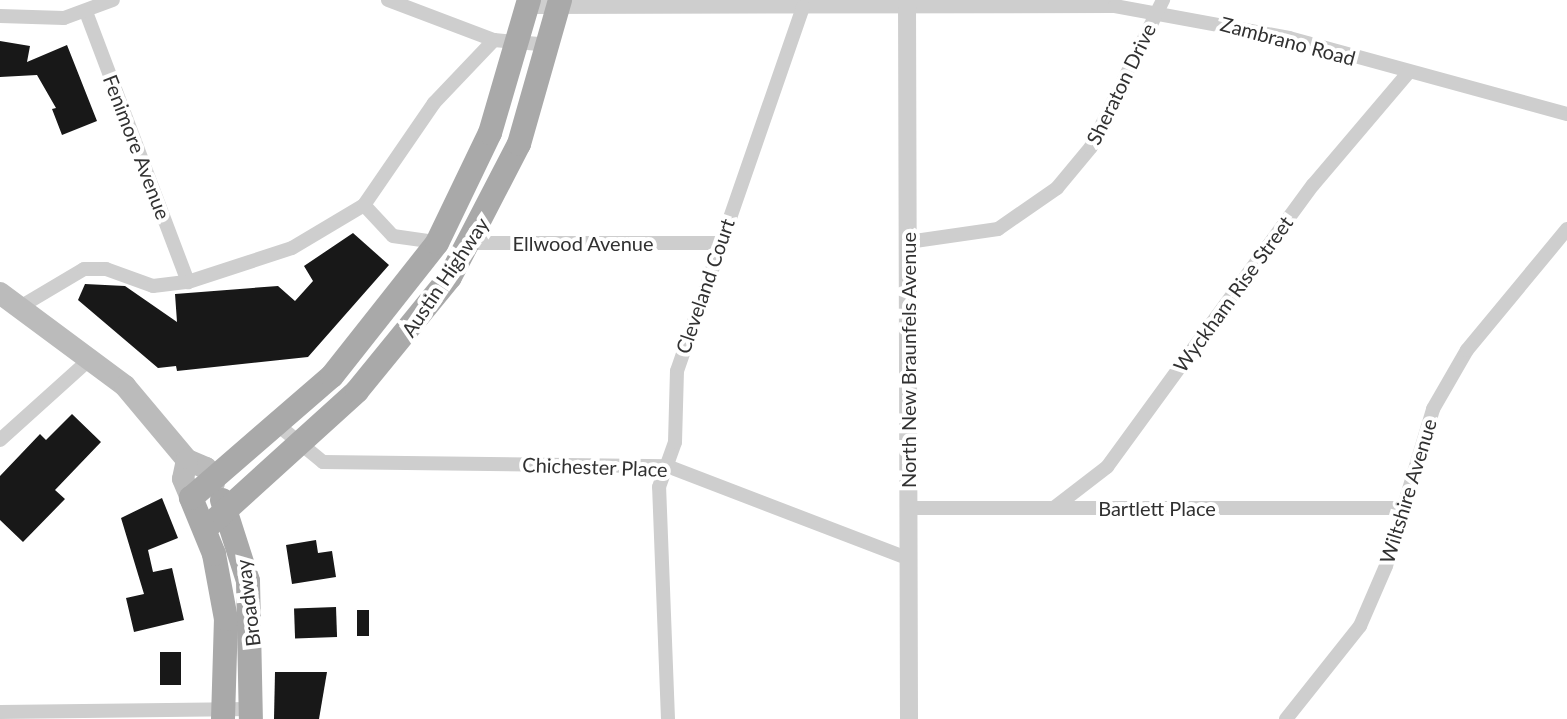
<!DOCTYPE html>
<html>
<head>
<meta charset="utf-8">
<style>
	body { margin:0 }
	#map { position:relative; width:1567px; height:719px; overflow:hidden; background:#fff; font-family:Lato,sans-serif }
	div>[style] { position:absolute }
	.building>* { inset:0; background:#181818; transform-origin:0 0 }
	.minor>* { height:14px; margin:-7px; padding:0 7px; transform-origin:7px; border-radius:7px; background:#cecece }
	.tertiary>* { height:18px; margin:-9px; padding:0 9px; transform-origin:9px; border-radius:9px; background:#cecece }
	.secondary>* { height:22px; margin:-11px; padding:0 11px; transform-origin:11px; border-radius:11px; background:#bbb }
	.primary>* { height:24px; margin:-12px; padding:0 12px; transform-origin:12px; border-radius:12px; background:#a9a9a9 }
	span { translate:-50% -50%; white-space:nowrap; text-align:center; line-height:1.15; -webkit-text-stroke:8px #fff; paint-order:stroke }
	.street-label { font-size:20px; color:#313131 }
</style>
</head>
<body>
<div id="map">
	<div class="building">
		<div style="clip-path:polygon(0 41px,30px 46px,27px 62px,67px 45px,97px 121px,62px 135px,52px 109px,56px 108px,37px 75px,0 77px)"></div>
		<div style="clip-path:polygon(353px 233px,389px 265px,308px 357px,177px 371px,176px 366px,158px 368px,78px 300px,85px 284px,125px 286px,177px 322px,175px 294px,278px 286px,295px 301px,313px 281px,304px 266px)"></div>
		<div style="clip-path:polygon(72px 414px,101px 442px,55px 490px,65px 499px,23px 542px,0 520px,0 476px,40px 434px,46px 440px)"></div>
		<div style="clip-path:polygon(162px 498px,178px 538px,148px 550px,153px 572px,172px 568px,184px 620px,134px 632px,126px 598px,144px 594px,121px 518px)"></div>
		<div style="clip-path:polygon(316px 540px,318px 553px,332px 551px,336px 577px,292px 584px,286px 545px)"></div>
		<div style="left:336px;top:607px;width:30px;height:42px;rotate:88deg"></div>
		<div style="left:357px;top:610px;width:12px;height:26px"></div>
		<div style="left:160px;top:652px;width:21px;height:33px"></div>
		<div style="clip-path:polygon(275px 672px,327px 672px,319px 719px,274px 719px)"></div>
	</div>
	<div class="minor">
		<div style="left:388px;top:0;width:113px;rotate:20.7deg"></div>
		<div style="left:494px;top:40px;width:56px;rotate:5.1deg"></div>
		<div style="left:528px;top:7px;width:587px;rotate:-0.1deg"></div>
		<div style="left:1115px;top:6px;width:177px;rotate:10.4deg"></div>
		<div style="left:1289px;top:38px;width:288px;rotate:15.3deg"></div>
		<div style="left:86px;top:12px;width:289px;rotate:69.3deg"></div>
		<div style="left:0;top:16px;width:64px;rotate:1.8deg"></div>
		<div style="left:64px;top:18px;width:52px;rotate:-20.2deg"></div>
		<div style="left:364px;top:205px;width:42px;rotate:46.9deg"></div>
		<div style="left:393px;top:236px;width:49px;rotate:8.1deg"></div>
		<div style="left:908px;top:242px;width:91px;rotate:-8.2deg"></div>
		<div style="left:998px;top:229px;width:72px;rotate:-34.8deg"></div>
		<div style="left:1057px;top:188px;width:53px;rotate:-50.3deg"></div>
		<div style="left:1091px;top:147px;width:164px;rotate:-63.9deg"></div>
		<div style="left:463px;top:243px;width:256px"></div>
		<div style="left:20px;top:307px;width:74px;rotate:-30.7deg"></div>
		<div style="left:84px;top:269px;width:22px"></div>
		<div style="left:106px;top:269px;width:50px;rotate:19.9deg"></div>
		<div style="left:153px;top:286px;width:35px;rotate:-7deg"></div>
		<div style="left:188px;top:282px;width:109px;rotate:-18.1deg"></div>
		<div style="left:292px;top:248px;width:84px;rotate:-30.8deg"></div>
		<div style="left:364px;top:205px;width:124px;rotate:-55.5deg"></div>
		<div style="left:434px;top:103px;width:87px;rotate:-46.4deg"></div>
		<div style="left:279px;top:426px;width:57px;rotate:39.3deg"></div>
		<div style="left:323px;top:462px;width:344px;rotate:0.7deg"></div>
		<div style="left:667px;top:466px;width:259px;rotate:21deg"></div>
		<div style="left:0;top:440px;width:122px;rotate:-42deg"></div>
		<div style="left:1055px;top:507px;width:66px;rotate:-37.6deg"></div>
		<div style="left:1107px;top:467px;width:349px;rotate:-53.9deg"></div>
		<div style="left:1313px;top:185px;width:145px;rotate:-49.7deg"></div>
		<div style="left:908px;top:508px;width:497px"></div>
		<div style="left:0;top:712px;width:251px;rotate:-0.7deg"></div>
		<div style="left:668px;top:719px;width:232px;rotate:-92.2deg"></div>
		<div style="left:659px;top:487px;width:48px;rotate:-70.4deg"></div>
		<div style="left:675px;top:442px;width:71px;rotate:-88.4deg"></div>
		<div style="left:677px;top:371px;width:385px;rotate:-70.9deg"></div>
		<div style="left:1286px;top:719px;width:119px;rotate:-51.5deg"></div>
		<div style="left:1360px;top:626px;width:65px;rotate:-66.6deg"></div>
		<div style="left:1386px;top:566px;width:164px;rotate:-73.3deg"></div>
		<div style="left:1433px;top:409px;width:68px;rotate:-60deg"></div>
		<div style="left:1467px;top:350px;width:157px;rotate:-50.4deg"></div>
	</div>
	<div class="tertiary">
		<div style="left:907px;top:0;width:719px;rotate:89.84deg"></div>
	</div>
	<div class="secondary">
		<div style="left:0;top:293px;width:156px;rotate:36.6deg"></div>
		<div style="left:125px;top:386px;width:97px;rotate:50deg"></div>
		<div style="left:187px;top:460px;width:21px;rotate:23deg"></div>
		<div style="left:206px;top:468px;width:17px;rotate:62deg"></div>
		<div style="left:187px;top:460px;width:19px;rotate:102deg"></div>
		<div style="left:183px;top:479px;width:21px;rotate:67deg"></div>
	</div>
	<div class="primary">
		<div style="left:222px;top:500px;width:85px;rotate:72.2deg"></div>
		<div style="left:248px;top:581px;width:138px;rotate:88.8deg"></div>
		<div style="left:205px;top:529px;width:205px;rotate:-42.2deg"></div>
		<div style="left:357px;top:391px;width:147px;rotate:-50.8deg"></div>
		<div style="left:450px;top:277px;width:150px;rotate:-62.6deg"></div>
		<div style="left:519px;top:144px;width:150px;rotate:-74.1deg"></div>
		<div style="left:223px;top:719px;width:100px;rotate:-88.3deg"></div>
		<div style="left:226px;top:619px;width:66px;rotate:-100.5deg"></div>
		<div style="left:214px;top:554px;width:61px;rotate:-112.3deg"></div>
		<div style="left:191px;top:498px;width:186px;rotate:-40.9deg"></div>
		<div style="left:332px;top:376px;width:169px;rotate:-51.7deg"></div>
		<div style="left:437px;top:243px;width:122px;rotate:-64.3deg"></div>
		<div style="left:490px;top:133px;width:139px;rotate:-73.7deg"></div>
	</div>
	<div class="street-label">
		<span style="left:1288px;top:41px;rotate:15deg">Zambrano Road</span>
		<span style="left:1121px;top:84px;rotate:-64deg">Sheraton Drive</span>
		<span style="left:137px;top:147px;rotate:69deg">Fenimore Avenue</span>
		<span style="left:583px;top:243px">Ellwood Avenue</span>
		<span style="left:445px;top:277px;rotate:-56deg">Austin Highway</span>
		<span style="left:705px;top:286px;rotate:-71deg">Cleveland Court</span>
		<span style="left:1233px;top:294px;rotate:-54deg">Wyckham Rise Street</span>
		<span style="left:908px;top:360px;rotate:-90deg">North New Braunfels Avenue</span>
		<span style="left:595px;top:467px;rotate:2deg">Chichester Place</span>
		<span style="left:1408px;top:491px;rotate:-73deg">Wiltshire Avenue</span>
		<span style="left:1157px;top:508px">Bartlett Place</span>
		<span style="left:248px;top:603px;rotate:-97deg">Broadway</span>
	</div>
</div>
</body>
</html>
